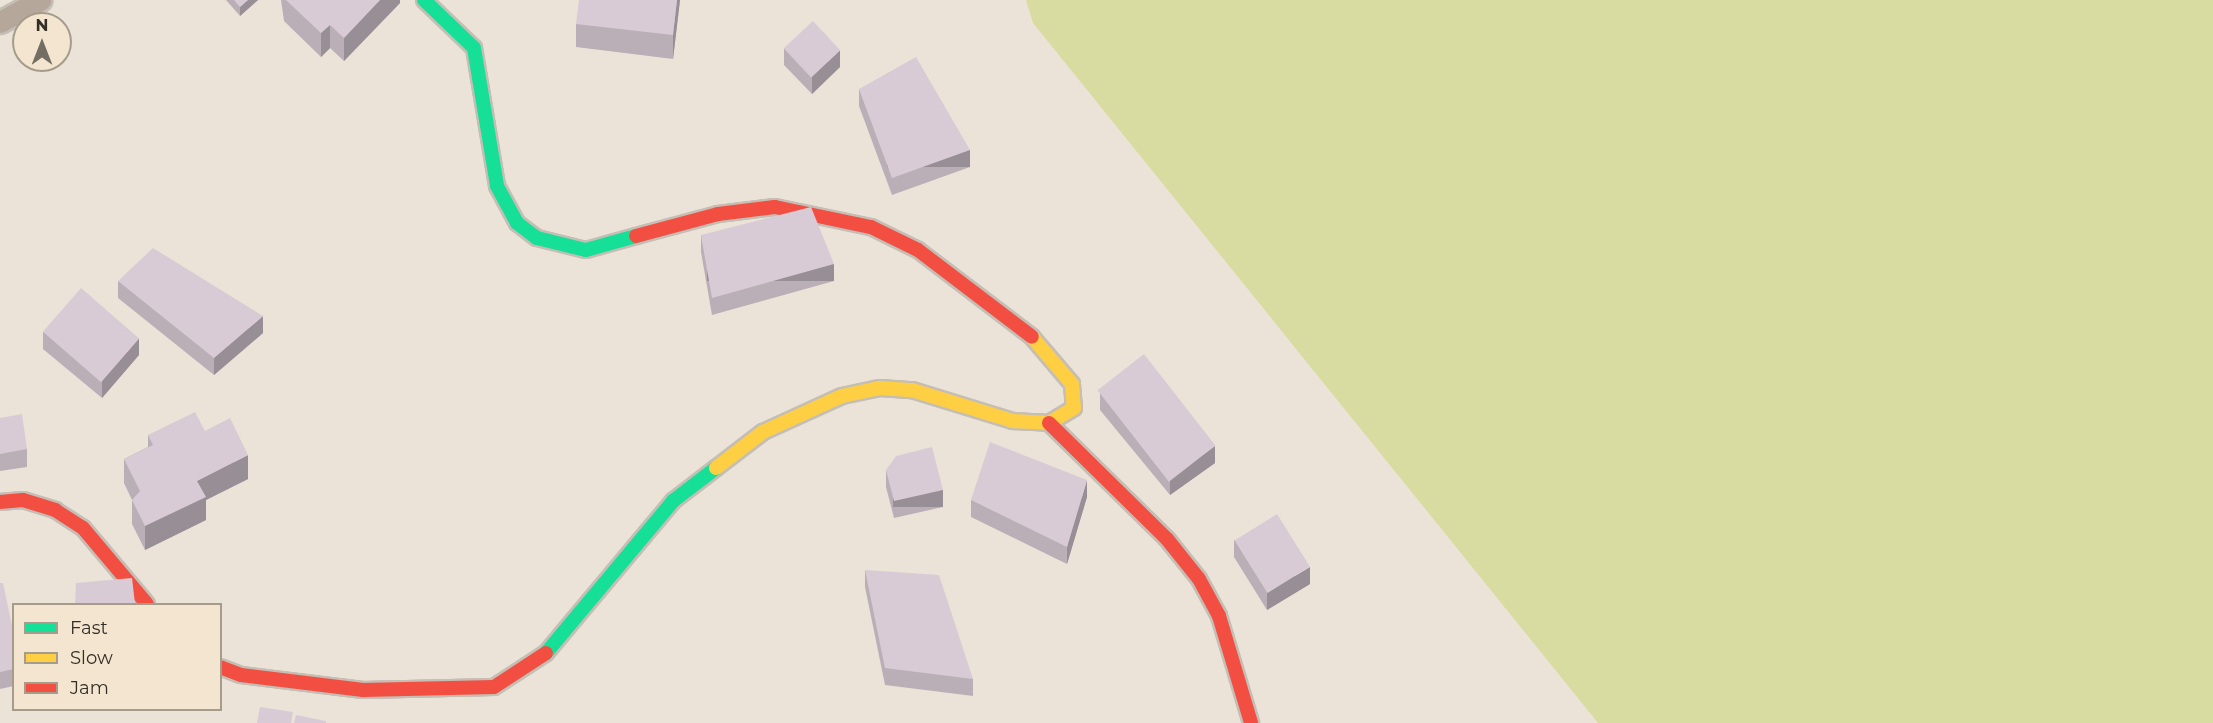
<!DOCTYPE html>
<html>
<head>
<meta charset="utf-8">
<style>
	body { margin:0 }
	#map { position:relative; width:2213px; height:723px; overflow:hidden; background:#ebe3d7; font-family:Montserrat,sans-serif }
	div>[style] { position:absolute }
	.green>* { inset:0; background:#d9dca1 }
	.roads { filter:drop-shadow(2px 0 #c5beb5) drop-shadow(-2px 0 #c5beb5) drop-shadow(0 2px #c5beb5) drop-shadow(0 -2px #c5beb5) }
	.lane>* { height:21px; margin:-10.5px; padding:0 10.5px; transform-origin:10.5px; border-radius:10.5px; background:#b5a79a }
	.fast>* { height:14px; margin:-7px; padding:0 7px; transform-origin:7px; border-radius:7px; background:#16e098 }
	.slow>* { height:14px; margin:-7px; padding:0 7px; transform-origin:7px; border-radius:7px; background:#ffcf43 }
	.jam>* { height:14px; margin:-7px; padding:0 7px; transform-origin:7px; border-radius:7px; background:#f24e42 }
	.wall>* { inset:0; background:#bbafb7 }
	.shaded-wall>* { inset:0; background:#988e95; transform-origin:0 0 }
	.building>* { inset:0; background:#d9cbd5; transform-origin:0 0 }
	span { translate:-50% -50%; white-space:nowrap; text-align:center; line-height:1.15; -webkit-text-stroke:6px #f3e5cf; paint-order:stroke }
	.legend { position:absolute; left:12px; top:603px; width:210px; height:108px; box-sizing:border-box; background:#f3e5cf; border:2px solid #a69c8b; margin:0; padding:8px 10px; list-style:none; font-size:18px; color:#332e26 }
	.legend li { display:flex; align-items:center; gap:12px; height:30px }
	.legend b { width:30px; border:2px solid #a69c8b }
	.north { position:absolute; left:12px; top:12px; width:60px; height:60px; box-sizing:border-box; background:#f3e5cf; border:2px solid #a69c8b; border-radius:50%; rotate:0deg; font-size:16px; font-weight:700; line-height:24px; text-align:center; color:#332e26 }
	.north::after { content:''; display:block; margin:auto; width:21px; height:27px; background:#736d64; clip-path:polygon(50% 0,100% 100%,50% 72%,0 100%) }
</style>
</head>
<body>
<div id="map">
	<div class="green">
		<div style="clip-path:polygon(1026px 0,2213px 0,2213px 723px,1598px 723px,1033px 23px)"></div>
	</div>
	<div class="roads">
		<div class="lane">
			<div style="left:0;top:22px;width:46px;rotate:-28.8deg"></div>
		</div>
		<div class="fast">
			<div style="left:424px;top:0;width:69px;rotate:43.8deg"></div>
			<div style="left:474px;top:48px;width:140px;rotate:80.5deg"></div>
			<div style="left:497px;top:186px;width:42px;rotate:61.6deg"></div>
			<div style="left:517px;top:223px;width:25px;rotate:37deg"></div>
			<div style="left:537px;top:238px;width:50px;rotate:13.8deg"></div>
			<div style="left:586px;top:250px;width:52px;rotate:-15.6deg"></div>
			<div style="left:546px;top:653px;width:198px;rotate:-50.1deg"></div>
			<div style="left:673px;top:501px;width:54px;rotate:-37.5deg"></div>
		</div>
		<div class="slow">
			<div style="left:716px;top:468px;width:59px;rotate:-37.5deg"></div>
			<div style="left:763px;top:432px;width:87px;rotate:-24.5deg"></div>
			<div style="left:842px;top:396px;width:39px;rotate:-12deg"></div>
			<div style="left:880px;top:388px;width:32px;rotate:4deg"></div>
			<div style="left:912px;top:390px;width:106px;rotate:17.1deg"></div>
			<div style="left:1013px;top:421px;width:36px;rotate:3deg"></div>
			<div style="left:1049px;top:423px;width:29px;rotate:-31deg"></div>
			<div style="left:1074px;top:408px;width:24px;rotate:-95deg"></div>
			<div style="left:1072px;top:384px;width:62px;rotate:-130.4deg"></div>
		</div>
		<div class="jam">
			<div style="left:636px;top:236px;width:85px;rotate:-15deg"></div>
			<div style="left:718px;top:214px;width:57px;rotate:-7deg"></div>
			<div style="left:775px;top:207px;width:98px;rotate:11.8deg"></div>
			<div style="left:871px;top:227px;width:52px;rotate:26.1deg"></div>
			<div style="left:918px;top:250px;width:143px;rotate:37.3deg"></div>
			<div style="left:1049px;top:423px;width:165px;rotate:44.5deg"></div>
			<div style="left:1167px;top:539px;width:51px;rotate:51.3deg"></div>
			<div style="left:1199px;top:579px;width:42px;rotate:61.6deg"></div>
			<div style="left:1219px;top:616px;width:112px;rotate:73.3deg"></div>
			<div style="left:0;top:502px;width:23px;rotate:-5deg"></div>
			<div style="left:23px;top:500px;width:34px;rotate:17deg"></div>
			<div style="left:55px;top:510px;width:33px;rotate:33deg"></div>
			<div style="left:83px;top:528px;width:99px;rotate:49.9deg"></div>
			<div style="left:220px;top:667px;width:22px;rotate:21deg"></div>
			<div style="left:241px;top:675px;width:123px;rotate:7deg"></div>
			<div style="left:363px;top:690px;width:131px;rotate:-1.3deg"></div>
			<div style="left:494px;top:687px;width:62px;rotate:-33.2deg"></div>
		</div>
	</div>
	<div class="wall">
		<div style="clip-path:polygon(226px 0,258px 0,240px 16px)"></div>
		<div style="clip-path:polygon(281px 0,400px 0,400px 3px,344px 61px,330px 48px,321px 57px,284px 21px)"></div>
		<div style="clip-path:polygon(680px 0,673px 59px,576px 47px,576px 24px)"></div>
		<div style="clip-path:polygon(784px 48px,840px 67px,812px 94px,784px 65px)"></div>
		<div style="clip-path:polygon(859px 89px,970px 167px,892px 195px,859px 106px)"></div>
		<div style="clip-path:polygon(701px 235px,834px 281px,712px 315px,701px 252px)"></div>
		<div style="clip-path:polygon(118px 281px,263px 333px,214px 375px,118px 298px)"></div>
		<div style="clip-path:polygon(43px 332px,139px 355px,102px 398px,43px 349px)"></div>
		<div style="clip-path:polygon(1100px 393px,1215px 463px,1170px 495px,1100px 410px)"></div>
		<div style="clip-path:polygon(0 418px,27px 449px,27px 467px,0 471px)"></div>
		<div style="clip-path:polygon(205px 431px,248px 479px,206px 500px,206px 520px,145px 550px,132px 524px,132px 500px,124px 483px,124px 459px,148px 447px,148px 435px)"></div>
		<div style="clip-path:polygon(886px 470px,943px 507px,894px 518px,886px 487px)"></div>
		<div style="clip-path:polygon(1087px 497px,1067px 564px,971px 517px,971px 500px)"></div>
		<div style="clip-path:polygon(1234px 540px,1310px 584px,1267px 610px,1234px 557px)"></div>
		<div style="clip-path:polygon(865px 570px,973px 679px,973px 696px,885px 685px,865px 587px)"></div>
		<div style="clip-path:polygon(0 583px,14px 635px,14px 686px,0 689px)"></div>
	</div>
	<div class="shaded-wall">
		<div style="clip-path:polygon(248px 0,258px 0,240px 16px,240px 7px)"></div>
		<div style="clip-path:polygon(380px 0,400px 0,400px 3px,344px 61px,344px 38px)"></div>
		<div style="clip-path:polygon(677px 0,680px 0,673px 59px,673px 35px)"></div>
		<div style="clip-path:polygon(330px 25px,330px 48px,321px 57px,321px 33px)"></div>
		<div style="clip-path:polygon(840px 50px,840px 67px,812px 94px,812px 77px)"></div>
		<div style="left:970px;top:150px;width:17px;height:83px;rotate:90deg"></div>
		<div style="left:834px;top:264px;width:17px;height:127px;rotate:90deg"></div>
		<div style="clip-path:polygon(263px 316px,263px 333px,214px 375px,214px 358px)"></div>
		<div style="clip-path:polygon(139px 338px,139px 355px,102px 398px,102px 381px)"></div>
		<div style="clip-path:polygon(1215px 446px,1215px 463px,1170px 495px,1170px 478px)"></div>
		<div style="clip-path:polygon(248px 455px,248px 479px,206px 500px,206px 520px,145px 550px,145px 526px,197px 481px)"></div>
		<div style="clip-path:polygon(1087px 480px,1087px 497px,1067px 564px,1067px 547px)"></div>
		<div style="left:943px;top:490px;width:17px;height:50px;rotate:90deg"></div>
		<div style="clip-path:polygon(1310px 567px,1310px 584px,1267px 610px,1267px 593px)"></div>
	</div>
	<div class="building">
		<div style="clip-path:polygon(234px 0,248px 0,240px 7px)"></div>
		<div style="clip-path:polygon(286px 0,380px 0,344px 38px,330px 25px,321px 33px)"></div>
		<div style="clip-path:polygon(579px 0,677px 0,673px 35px,576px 24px)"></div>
		<div style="left:813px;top:21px;width:40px;height:40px;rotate:47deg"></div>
		<div style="clip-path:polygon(916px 57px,970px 150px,892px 178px,859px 89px)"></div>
		<div style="clip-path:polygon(811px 207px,834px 264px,712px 298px,701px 235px)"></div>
		<div style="clip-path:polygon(153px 248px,263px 316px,214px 358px,118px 281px)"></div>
		<div style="left:81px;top:288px;width:77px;height:58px;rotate:41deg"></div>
		<div style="left:1144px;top:354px;width:116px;height:59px;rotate:52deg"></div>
		<div style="clip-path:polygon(195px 412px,205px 431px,230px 418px,248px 455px,197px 481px,206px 497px,145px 526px,132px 500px,140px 491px,124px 459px,153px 445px,148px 435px)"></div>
		<div style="clip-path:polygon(22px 414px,27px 449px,0 454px,0 418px)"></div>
		<div style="clip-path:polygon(990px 442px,1087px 480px,1067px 547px,971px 500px)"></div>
		<div style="clip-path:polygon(932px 447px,943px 490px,894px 501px,886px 470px,896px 456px)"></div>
		<div style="left:1277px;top:514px;width:62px;height:50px;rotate:58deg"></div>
		<div style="clip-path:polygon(865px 570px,939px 575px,973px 679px,885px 668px)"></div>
		<div style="clip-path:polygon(132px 578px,135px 604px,75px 604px,76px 583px)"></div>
		<div style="clip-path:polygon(0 583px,3px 583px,14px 635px,14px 669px,0 672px)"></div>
		<div style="clip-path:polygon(260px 707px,293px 712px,291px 723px,257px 723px)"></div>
		<div style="clip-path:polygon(296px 715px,326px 721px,326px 723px,294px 723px)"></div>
	</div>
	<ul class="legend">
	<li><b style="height:8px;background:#16e098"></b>Fast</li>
	<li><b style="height:8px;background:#ffcf43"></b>Slow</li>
	<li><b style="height:8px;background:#f24e42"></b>Jam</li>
	</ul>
	<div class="north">N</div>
</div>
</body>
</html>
